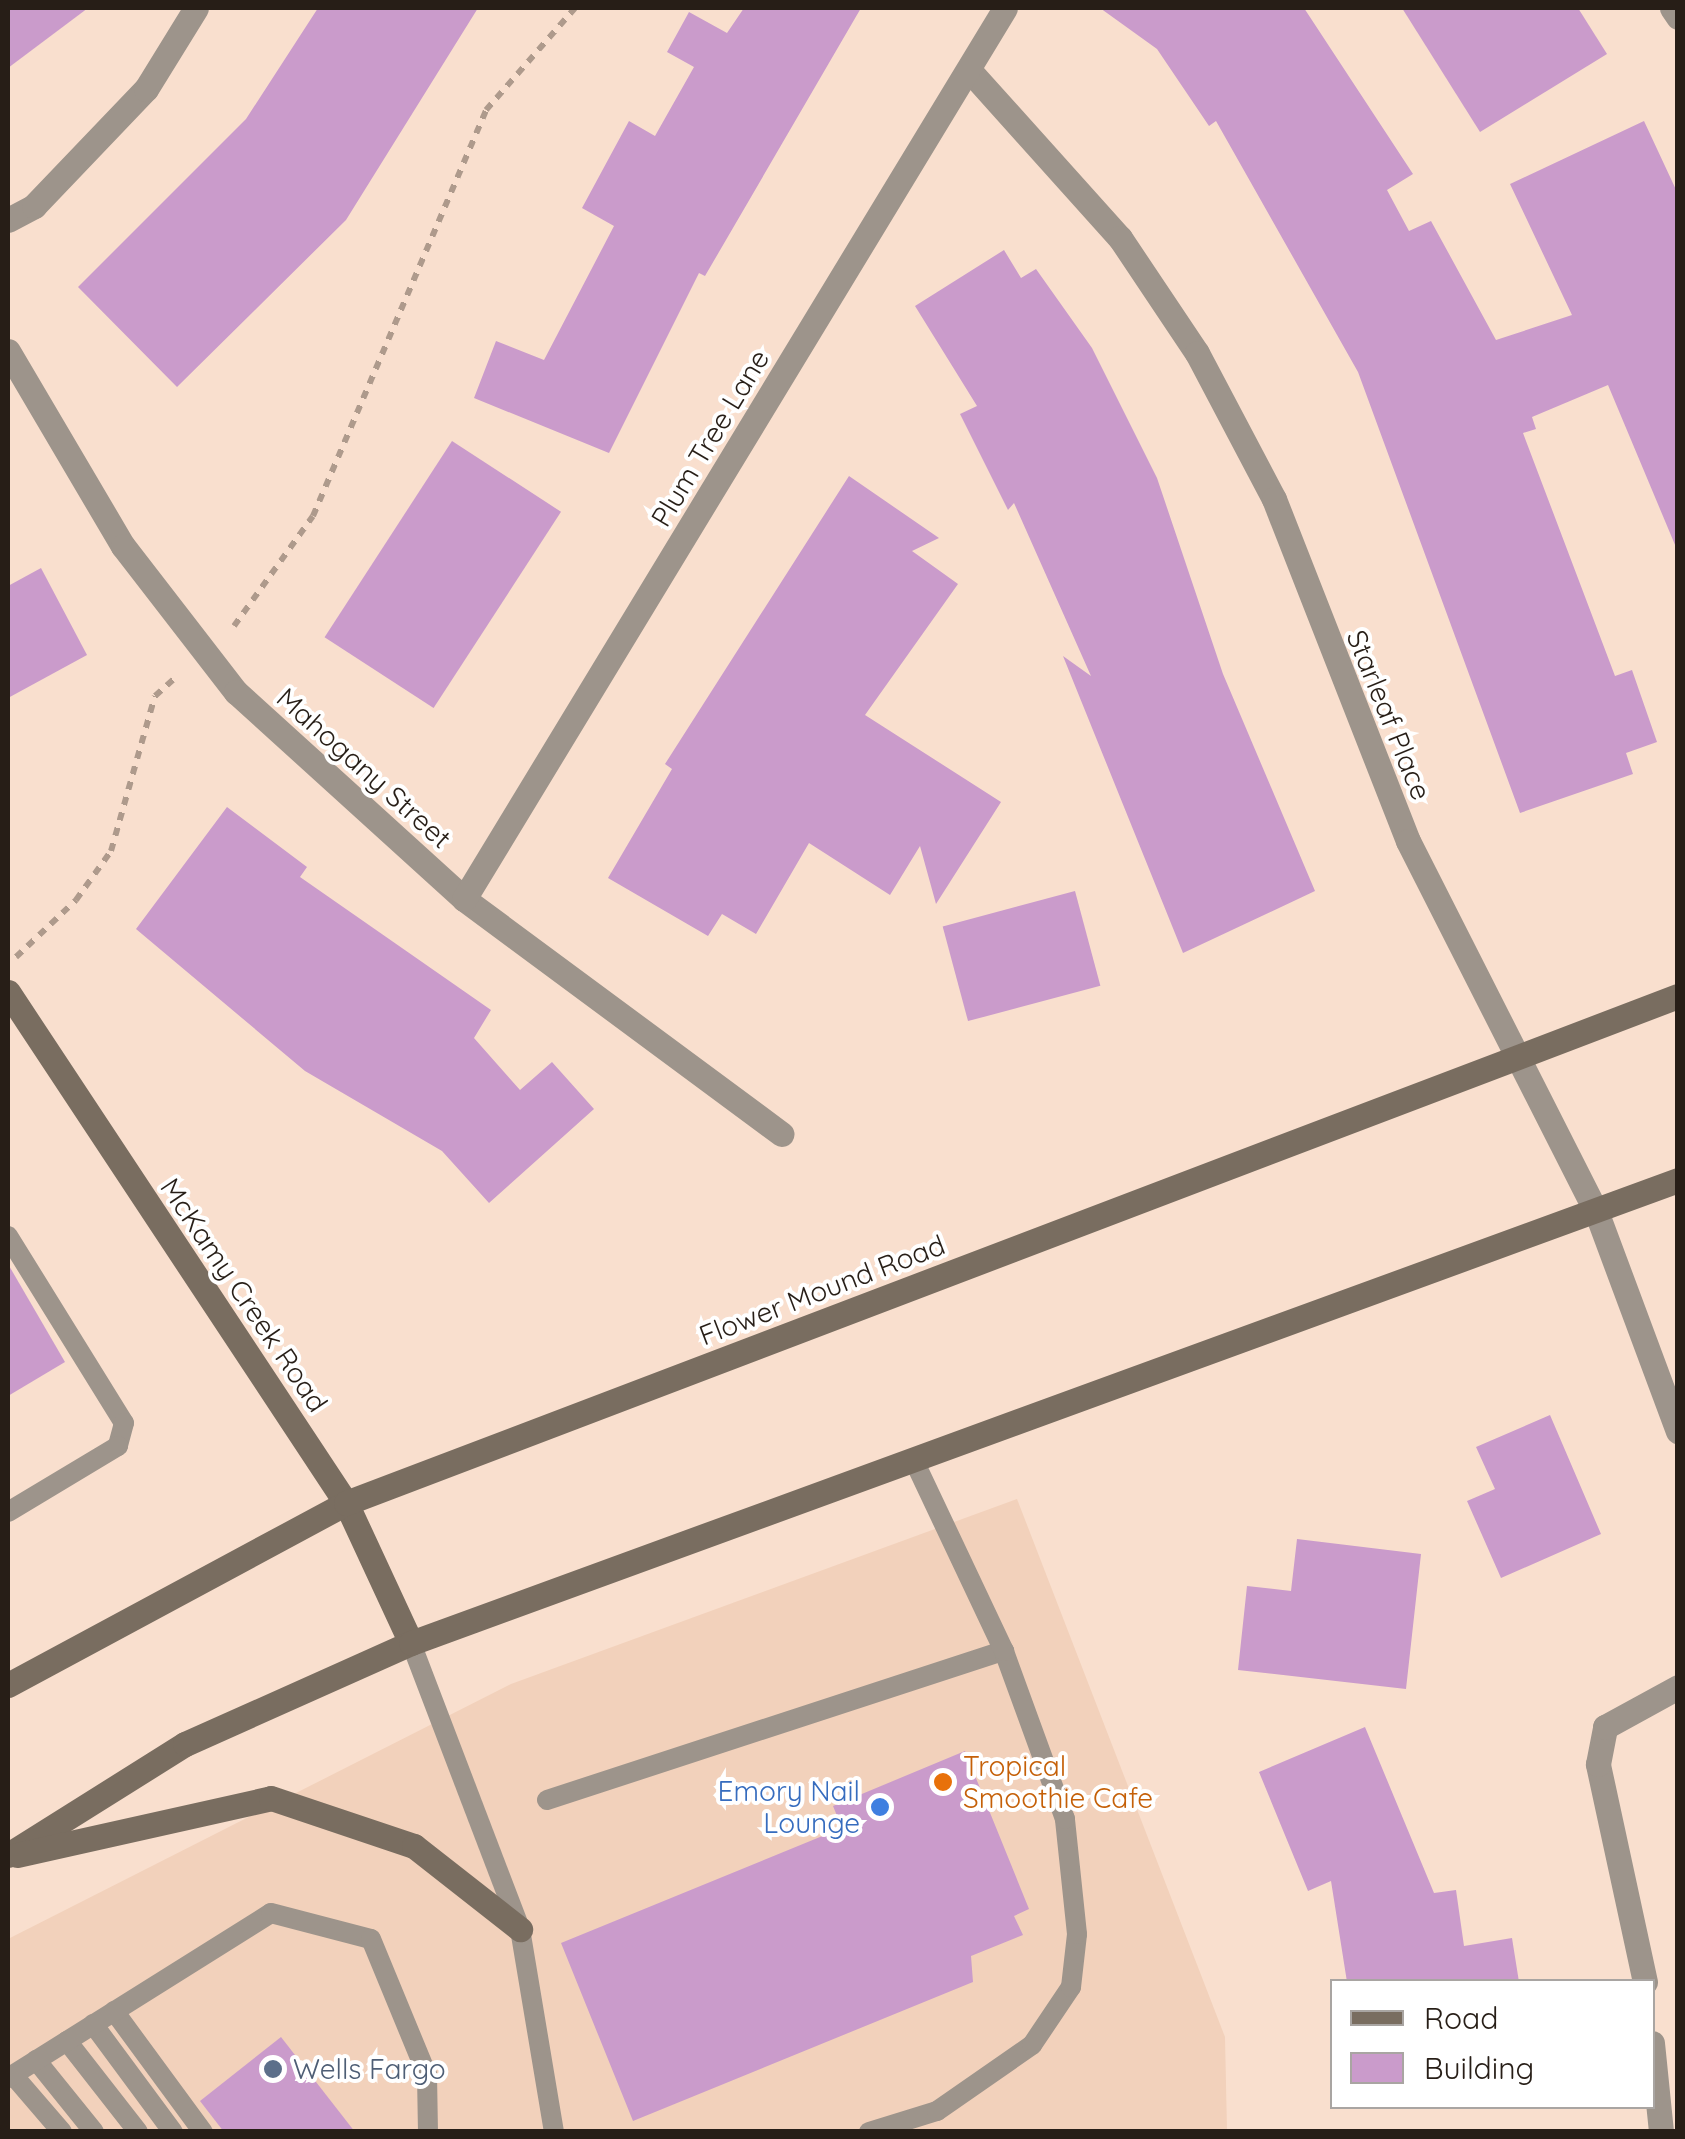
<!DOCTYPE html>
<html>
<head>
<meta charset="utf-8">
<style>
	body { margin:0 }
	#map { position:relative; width:1685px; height:2139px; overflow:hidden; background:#f9dfce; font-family:Quicksand,sans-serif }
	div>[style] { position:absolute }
	.built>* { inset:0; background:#f2d1bb }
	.building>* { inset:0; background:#ca9bcb; transform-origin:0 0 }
	.path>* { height:6px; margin-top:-3px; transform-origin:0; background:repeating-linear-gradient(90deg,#ae9a8c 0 8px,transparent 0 16px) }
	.lane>* { height:20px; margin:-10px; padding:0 10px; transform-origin:10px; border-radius:10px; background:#9d948b }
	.street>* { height:25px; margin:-12.5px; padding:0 12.5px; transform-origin:12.5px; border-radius:12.5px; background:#9d948b }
	.secondary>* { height:25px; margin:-12.5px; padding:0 12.5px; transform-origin:12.5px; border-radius:12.5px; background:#796d60 }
	.dots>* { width:28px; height:28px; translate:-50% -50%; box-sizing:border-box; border:5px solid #fff; border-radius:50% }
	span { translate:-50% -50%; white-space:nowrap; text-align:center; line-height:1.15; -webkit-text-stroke:8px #fff; paint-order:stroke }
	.street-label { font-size:28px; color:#271e17 }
	.food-label { font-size:28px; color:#c56008 }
	.left { translate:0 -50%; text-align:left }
	.shop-label { font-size:28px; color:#366cbe }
	.right { translate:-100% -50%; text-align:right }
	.service-label { font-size:28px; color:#4e5e75 }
	.frame { position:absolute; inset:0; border:10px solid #271e17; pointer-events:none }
	.legend { position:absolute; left:1330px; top:1979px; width:325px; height:130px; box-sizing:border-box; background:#fff; border:2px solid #a9a5a2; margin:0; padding:12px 18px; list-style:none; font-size:30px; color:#271e17 }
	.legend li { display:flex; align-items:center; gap:20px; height:50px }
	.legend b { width:50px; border:2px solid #a9a5a2 }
</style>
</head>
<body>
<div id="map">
	<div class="built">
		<div style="clip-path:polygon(1017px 1499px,1225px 2037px,1227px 2131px,8px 2132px,8px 1939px,511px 1684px)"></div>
	</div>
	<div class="building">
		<div style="clip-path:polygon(8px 8px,88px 8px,8px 68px)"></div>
		<div style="clip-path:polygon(318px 8px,478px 8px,346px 220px,177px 387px,78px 287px,246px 119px)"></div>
		<div style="clip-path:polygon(744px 8px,861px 8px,705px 276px,699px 273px,609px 453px,474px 398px,496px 341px,544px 360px,614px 226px,582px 208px,629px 121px,655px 136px,694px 67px,667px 52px,689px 12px,727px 33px)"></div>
		<div style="clip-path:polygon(1100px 8px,1304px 8px,1413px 174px,1387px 190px,1409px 231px,1431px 221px,1496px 340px,1572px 315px,1510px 184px,1644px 121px,1678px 194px,1678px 552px,1608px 385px,1532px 417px,1536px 429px,1523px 433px,1615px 676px,1632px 670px,1657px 742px,1626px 753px,1633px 774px,1520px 813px,1358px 372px,1216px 121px,1209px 126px,1157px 49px)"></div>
		<div style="clip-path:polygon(1402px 8px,1578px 8px,1607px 54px,1480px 132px)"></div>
		<div style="clip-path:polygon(1004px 250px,1021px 278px,1036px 269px,1092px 348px,1157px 478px,1223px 674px,1315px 891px,1183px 953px,1063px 656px,1091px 676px,1014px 503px,1008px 510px,960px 414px,977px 406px,915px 306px)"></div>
		<div style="left:452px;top:441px;width:130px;height:234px;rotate:33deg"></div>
		<div style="clip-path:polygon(849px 476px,939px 538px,912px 551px,958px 584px,865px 715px,1001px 802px,936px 904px,920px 846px,890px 895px,809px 843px,756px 934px,722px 914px,708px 936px,608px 878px,672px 769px,665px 764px)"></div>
		<div style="clip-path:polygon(41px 568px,87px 655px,8px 698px,8px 586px)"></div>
		<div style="clip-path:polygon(227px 807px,307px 867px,300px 877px,491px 1010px,474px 1038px,520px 1090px,552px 1062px,594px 1109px,489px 1203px,442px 1151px,305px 1071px,136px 929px)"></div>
		<div style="left:1075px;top:891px;width:98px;height:137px;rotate:75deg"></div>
		<div style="clip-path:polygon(8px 1264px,65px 1362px,8px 1396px)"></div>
		<div style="clip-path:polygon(1550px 1415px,1601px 1534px,1501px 1578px,1467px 1501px,1495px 1489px,1476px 1447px)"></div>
		<div style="clip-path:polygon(1297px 1539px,1421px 1554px,1406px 1689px,1238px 1670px,1247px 1586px,1291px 1591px)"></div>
		<div style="clip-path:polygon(1365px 1727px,1434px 1893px,1456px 1890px,1464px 1946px,1512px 1938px,1519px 1982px,1347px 1982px,1331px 1881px,1308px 1891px,1259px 1772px)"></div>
		<div style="clip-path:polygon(965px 1751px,1029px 1909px,1014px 1916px,1023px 1935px,971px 1956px,973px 1982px,633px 2121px,561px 1943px,842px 1828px,833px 1806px)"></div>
		<div style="clip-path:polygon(281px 2037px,355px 2132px,224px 2132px,200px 2101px)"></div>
	</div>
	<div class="path">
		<div style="left:234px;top:626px;width:135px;rotate:-54.3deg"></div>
		<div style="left:313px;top:516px;width:441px;rotate:-66.9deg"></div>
		<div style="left:486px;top:110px;width:135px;rotate:-48.9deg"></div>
		<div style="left:16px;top:957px;width:83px;rotate:-43.5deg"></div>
		<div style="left:76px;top:900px;width:60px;rotate:-54.5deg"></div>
		<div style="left:111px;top:851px;width:161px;rotate:-74.2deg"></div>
		<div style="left:155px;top:696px;width:28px;rotate:-42deg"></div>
	</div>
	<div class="lane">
		<div style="left:8px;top:1236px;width:220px;rotate:58.2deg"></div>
		<div style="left:124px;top:1423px;width:24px;rotate:105deg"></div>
		<div style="left:118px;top:1446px;width:128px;rotate:149deg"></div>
		<div style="left:411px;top:1643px;width:306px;rotate:69.1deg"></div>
		<div style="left:520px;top:1929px;width:206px;rotate:80.5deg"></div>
		<div style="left:547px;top:1800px;width:481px;rotate:-18.1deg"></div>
		<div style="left:114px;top:2011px;width:150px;rotate:53.7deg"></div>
		<div style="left:93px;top:2024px;width:134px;rotate:53.5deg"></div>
		<div style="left:67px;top:2041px;width:115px;rotate:52deg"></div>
		<div style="left:36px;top:2060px;width:92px;rotate:51.1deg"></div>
		<div style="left:13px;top:2075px;width:75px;rotate:49.3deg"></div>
		<div style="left:8px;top:2078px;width:310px;rotate:-32.1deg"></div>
		<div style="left:271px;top:1913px;width:103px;rotate:14.6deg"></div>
		<div style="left:371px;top:1939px;width:147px;rotate:67.6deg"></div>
		<div style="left:427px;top:2075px;width:57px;rotate:89deg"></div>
		<div style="left:869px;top:2132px;width:71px;rotate:-17.2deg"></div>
		<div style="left:937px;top:2111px;width:116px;rotate:-34.8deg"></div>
		<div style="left:1032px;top:2045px;width:70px;rotate:-56.1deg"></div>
		<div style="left:1071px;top:1987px;width:53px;rotate:-83.5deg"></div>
		<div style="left:1077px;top:1934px;width:116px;rotate:-96deg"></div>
		<div style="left:1065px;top:1819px;width:179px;rotate:-110deg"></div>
		<div style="left:1004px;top:1651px;width:208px;rotate:-115.3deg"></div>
	</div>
	<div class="street">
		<div style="left:1672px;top:8px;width:11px;rotate:56deg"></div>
		<div style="left:969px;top:70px;width:226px;rotate:48.1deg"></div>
		<div style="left:1120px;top:238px;width:138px;rotate:56.2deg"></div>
		<div style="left:1197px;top:353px;width:165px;rotate:62.2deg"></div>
		<div style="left:1274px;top:499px;width:367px;rotate:68.6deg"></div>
		<div style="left:1408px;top:841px;width:415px;rotate:63.1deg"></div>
		<div style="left:1596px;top:1211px;width:235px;rotate:69.6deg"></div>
		<div style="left:8px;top:220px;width:30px;rotate:-28deg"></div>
		<div style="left:34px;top:206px;width:162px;rotate:-46.3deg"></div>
		<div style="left:146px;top:89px;width:95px;rotate:-58.3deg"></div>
		<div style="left:8px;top:351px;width:226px;rotate:59.5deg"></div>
		<div style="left:123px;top:546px;width:185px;rotate:52.3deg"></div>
		<div style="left:236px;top:692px;width:308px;rotate:42.2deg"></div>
		<div style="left:464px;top:899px;width:395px;rotate:36.5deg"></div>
		<div style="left:464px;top:899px;width:1042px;rotate:-58.73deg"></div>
		<div style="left:1645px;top:1982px;width:223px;rotate:-102.2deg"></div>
		<div style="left:1598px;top:1764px;width:38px;rotate:-79deg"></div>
		<div style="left:1605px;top:1727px;width:83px;rotate:-28.7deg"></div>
		<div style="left:1652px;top:2043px;width:89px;rotate:84.2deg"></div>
	</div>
	<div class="secondary">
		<div style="left:8px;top:992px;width:613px;rotate:56.52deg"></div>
		<div style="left:346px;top:1503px;width:154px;rotate:65.1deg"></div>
		<div style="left:8px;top:1685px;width:384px;rotate:-28.3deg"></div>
		<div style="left:346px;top:1503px;width:1425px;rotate:-20.84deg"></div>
		<div style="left:8px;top:1855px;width:209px;rotate:-32.1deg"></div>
		<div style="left:185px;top:1744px;width:248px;rotate:-24.1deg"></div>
		<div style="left:411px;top:1643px;width:1349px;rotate:-20.07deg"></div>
		<div style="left:17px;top:1855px;width:260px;rotate:-12.6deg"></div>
		<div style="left:271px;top:1798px;width:151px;rotate:18.6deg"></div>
		<div style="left:414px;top:1846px;width:135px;rotate:38.1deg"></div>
	</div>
	<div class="dots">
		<div style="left:943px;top:1782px;background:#e8710a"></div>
		<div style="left:880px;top:1807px;background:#3f7fe0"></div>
		<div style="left:273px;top:2069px;background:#5c6f8a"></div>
	</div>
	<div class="street-label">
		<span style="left:710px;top:438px;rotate:-59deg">Plum Tree Lane</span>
		<span style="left:1389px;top:715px;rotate:68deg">Starleaf Place</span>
		<span style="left:364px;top:768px;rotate:42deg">Mahogany Street</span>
		<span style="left:822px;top:1290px;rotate:-21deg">Flower Mound Road</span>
		<span style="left:244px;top:1295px;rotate:56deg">McKamy Creek Road</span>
	</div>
	<div class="food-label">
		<span class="left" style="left:963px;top:1782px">Tropical<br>Smoothie Cafe</span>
	</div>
	<div class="shop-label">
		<span class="right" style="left:860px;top:1807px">Emory Nail<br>Lounge</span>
	</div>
	<div class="service-label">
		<span class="left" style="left:293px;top:2069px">Wells Fargo</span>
	</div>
	<div class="frame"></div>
	<ul class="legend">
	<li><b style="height:12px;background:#796d60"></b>Road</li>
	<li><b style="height:28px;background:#ca9bcb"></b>Building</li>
	</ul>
</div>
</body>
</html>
